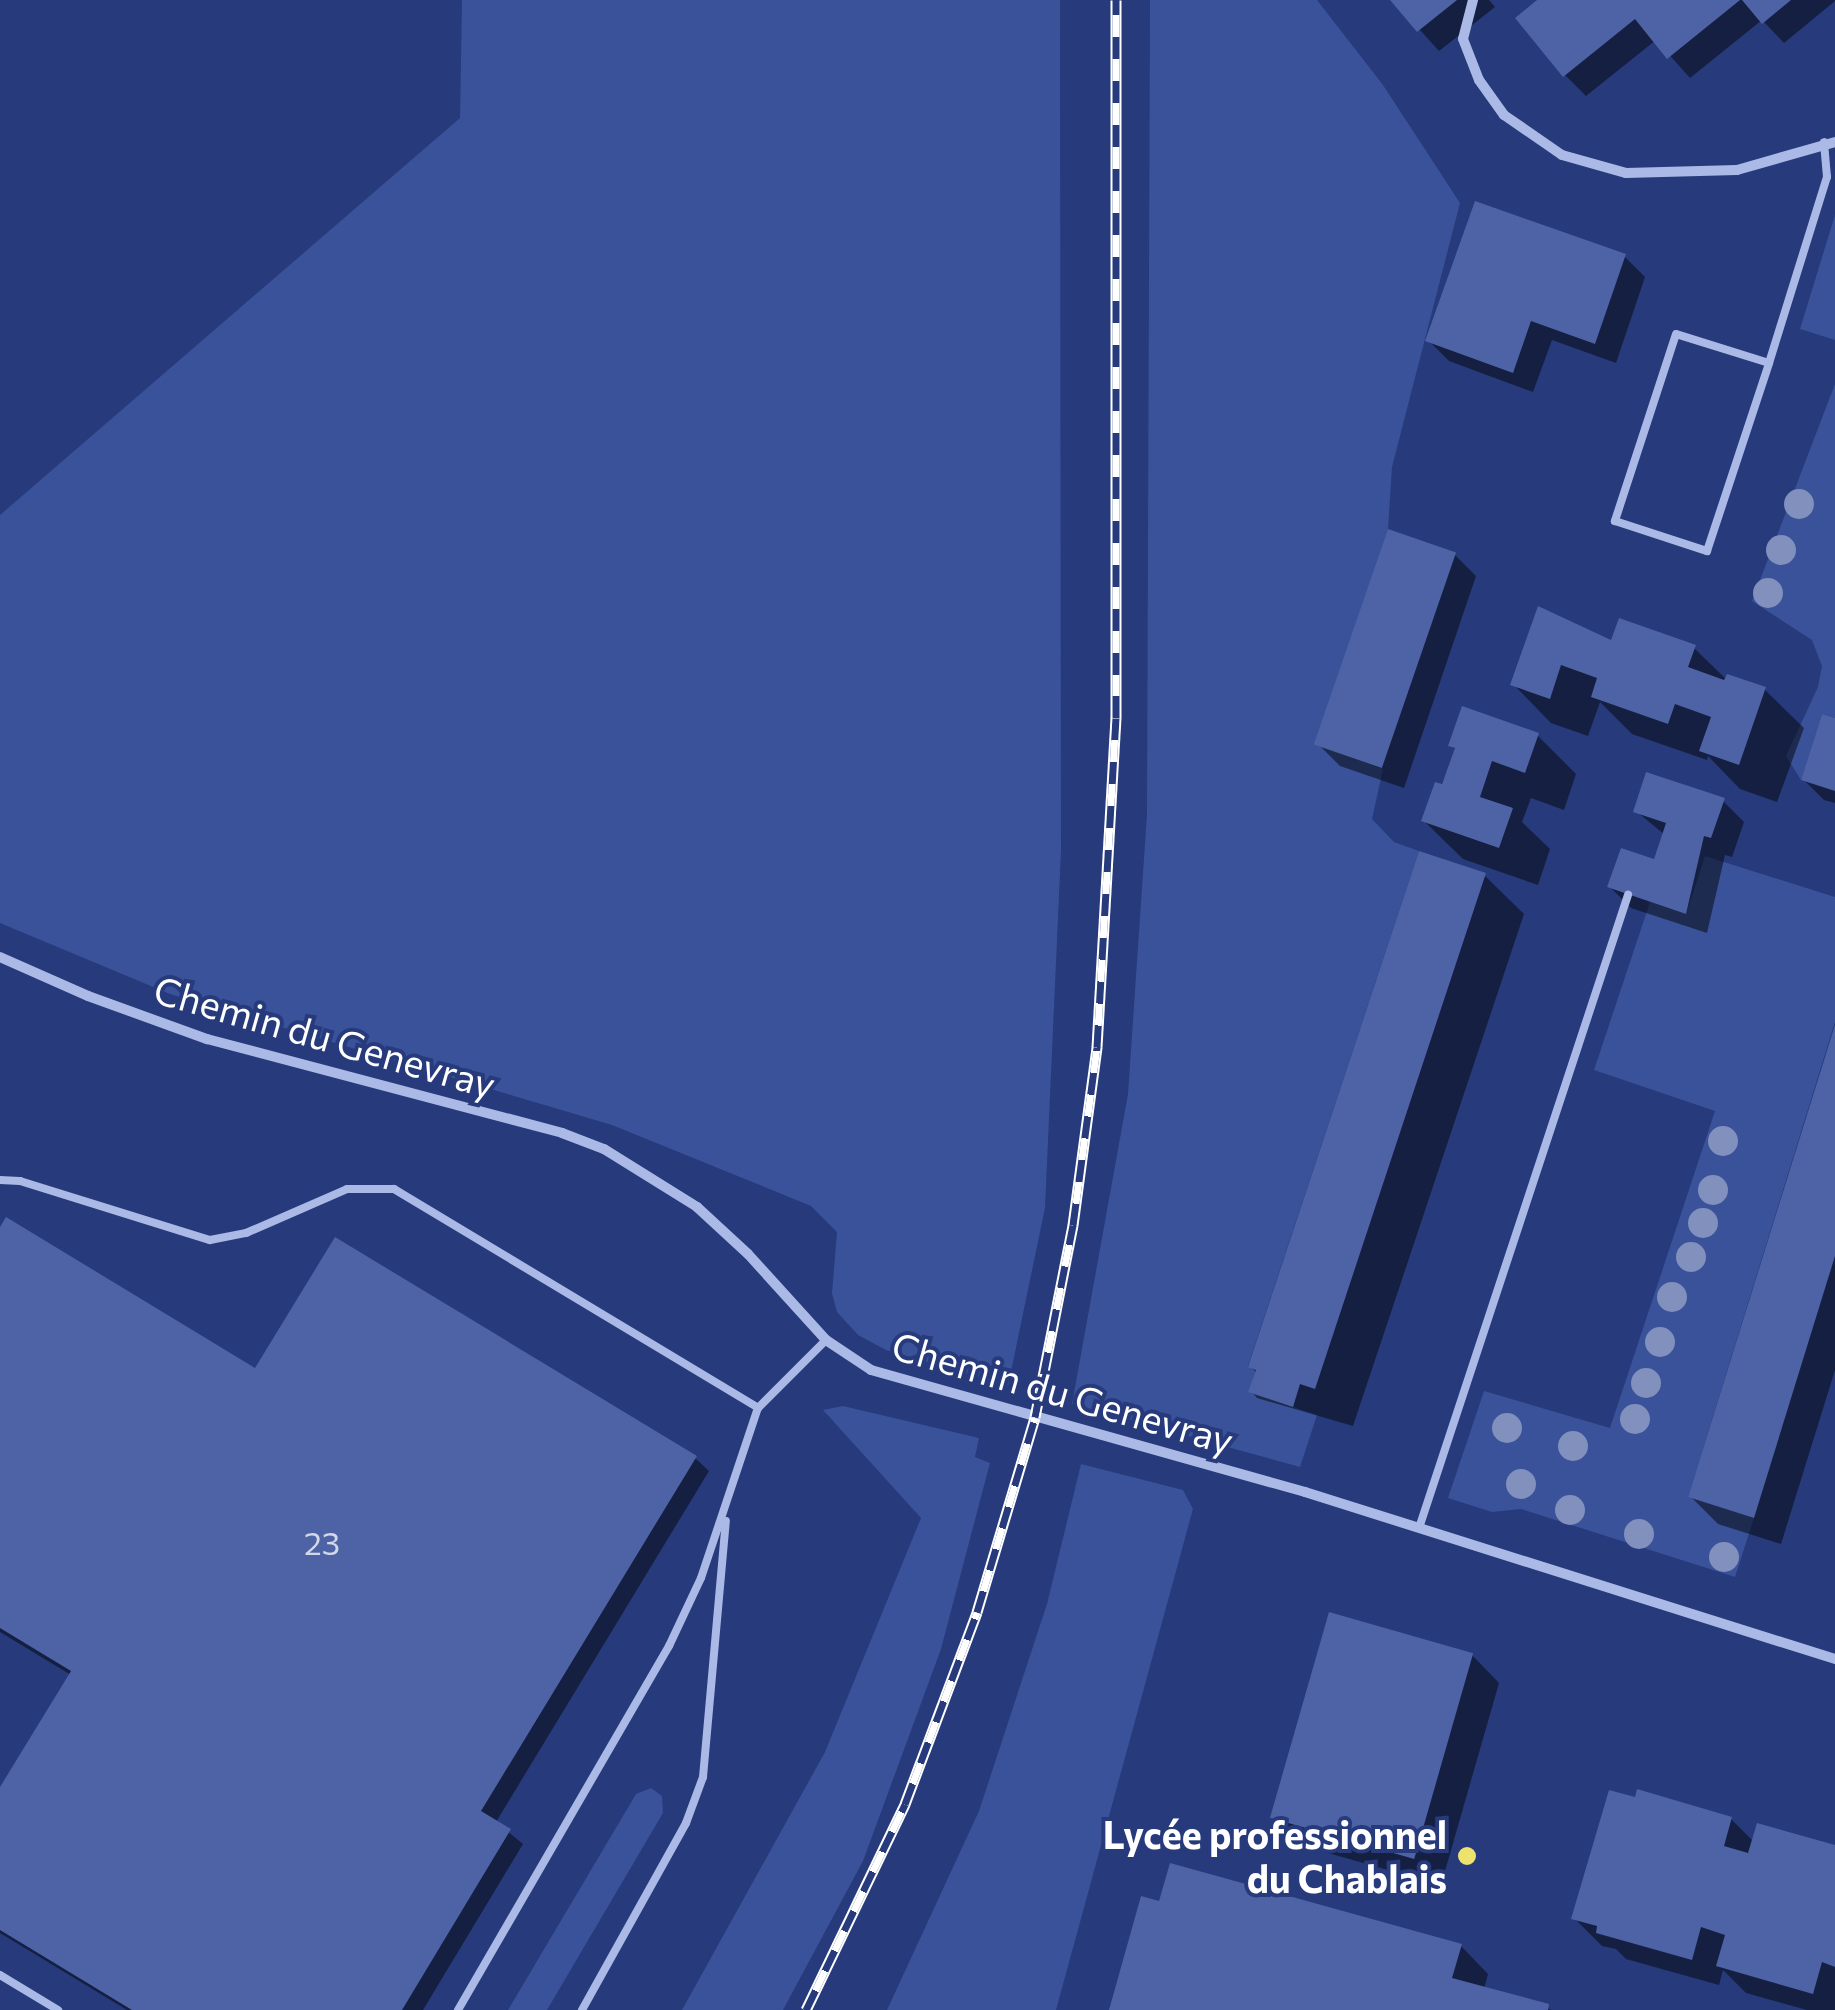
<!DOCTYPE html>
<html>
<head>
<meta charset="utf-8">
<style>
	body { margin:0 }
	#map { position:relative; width:1835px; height:2010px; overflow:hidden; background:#263a7c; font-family:Commissioner,sans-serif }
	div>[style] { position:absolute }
	.green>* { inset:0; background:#395299 }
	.shadow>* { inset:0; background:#0007 }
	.building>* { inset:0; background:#4e63a5; transform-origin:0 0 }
	.lane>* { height:8px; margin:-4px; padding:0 4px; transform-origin:4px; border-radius:4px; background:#aab9e5 }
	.street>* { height:10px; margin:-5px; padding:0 5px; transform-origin:5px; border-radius:5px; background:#aab9e5 }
	.rail>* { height:11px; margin-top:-5.5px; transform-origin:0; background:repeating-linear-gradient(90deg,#263a7c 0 22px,#fff 0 44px); box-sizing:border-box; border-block:2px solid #fff }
	.trees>* { width:30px; height:30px; margin:-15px; border-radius:50%; background:#8290be }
	.dots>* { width:28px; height:28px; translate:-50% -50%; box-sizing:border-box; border:5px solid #263a7c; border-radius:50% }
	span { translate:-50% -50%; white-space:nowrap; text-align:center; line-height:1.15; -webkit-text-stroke:8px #263a7c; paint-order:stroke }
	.number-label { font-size:32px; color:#d3d8e8 }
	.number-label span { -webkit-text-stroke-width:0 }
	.street-label { font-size:38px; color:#fff }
	.poi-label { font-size:38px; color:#fff; font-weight:700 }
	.right { translate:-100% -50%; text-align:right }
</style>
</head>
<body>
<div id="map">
	<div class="green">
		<div style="clip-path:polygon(462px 0,1060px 0,1061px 851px,1045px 1208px,1008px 1386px,886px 1350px,858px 1335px,837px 1312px,832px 1293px,837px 1232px,811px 1206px,612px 1125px,170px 994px,0 923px,0 515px,460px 118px)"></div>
		<div style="clip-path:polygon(1150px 0,1317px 0,1383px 85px,1460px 203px,1392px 467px,1388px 529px,1317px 745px,1383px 769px,1372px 819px,1394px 842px,1419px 851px,1248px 1366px,1256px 1370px,1249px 1392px,1317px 1415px,1300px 1467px,1072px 1404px,1128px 1094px,1147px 814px)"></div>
		<div style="clip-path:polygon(1835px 215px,1835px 340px,1800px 329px)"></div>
		<div style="clip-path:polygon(1835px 384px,1835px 718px,1822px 714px,1801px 780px,1786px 756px,1818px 687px,1822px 666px,1812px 640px,1752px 601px)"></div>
		<div style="clip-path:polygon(1705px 856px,1835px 897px,1835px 1022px,1688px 1497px,1754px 1518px,1735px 1577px,1521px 1509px,1492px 1512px,1448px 1498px,1484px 1391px,1610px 1428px,1715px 1111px,1594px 1070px,1650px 902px,1686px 914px)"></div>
		<div style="clip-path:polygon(843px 1406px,979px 1438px,975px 1457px,990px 1463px,941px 1649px,863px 1861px,783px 2010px,682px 2010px,825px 1752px,921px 1518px,823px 1410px)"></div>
		<div style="clip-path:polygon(1081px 1464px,1183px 1490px,1193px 1509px,1056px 2010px,887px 2010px,979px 1811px,1047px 1604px)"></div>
		<div style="clip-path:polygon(651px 1788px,662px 1796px,663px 1813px,547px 2010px,508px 2010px,636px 1794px)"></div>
	</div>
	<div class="shadow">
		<div style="clip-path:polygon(1393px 0,1489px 0,1495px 7px,1439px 51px)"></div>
		<div style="clip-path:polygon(1541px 0,1835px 0,1835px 1px,1784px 43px,1762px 20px,1690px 78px,1656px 40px,1586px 96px,1565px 75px)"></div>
		<div style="clip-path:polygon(1624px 256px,1645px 277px,1616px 363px,1552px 340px,1533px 392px,1449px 361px,1428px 340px)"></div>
		<div style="clip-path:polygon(1455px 555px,1476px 576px,1404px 788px,1340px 766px,1319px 745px)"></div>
		<div style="clip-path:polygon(1612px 643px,1694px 648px,1727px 680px,1765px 690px,1804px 728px,1777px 802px,1740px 789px,1708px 756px,1707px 760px,1632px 734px,1600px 702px,1588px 736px,1551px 723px,1513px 684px)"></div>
		<div style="clip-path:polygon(1835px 721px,1835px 803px,1824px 800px,1803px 779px)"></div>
		<div style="clip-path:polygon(1538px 736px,1576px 774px,1564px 810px,1531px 798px,1522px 822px,1550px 849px,1538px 885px,1463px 859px,1424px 821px,1457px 751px,1451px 745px)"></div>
		<div style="clip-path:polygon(1723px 801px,1744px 822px,1732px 857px,1725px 855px,1707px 933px,1631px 908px,1610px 887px,1656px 862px,1665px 835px,1636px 811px)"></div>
		<div style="clip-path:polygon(1485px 876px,1524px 914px,1353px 1426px,1257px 1398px,1251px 1391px,1257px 1373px,1250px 1366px)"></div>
		<div style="clip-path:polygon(1835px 1030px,1835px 1370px,1781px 1544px,1718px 1524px,1691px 1497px)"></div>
		<div style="clip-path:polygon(0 1232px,256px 1371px,695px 1458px,709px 1471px,496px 1822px,523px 1844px,423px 2010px,127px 2010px,0 1933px,0 1792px,71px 1675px,0 1632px)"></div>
		<div style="clip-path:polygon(1472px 1655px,1499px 1683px,1441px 1885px,1300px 1845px,1273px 1818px)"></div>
		<div style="clip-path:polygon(1731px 1819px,1754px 1842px,1835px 1848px,1835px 2010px,1807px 2010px,1746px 1993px,1723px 1970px,1719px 1985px,1626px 1959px,1616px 1949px,1602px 1946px,1574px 1918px)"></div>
		<div style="clip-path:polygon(1461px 1946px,1488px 1974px,1484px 1989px,1552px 2010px,1112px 2010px)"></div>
	</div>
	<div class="building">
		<div style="clip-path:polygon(1390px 0,1457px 0,1417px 32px)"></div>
		<div style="clip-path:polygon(1537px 0,1740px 0,1667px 59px,1635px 19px,1563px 77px,1515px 18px)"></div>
		<div style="clip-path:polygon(1742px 0,1791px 0,1762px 24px)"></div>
		<div style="clip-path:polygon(1475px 201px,1626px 254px,1595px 344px,1531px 321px,1513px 373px,1425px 341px)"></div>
		<div style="left:1388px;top:529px;width:72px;height:228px;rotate:19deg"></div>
		<div style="clip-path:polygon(1538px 606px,1611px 640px,1619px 618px,1696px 645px,1688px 667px,1724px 680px,1727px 674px,1766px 687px,1739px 765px,1699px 751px,1711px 717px,1675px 704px,1668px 724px,1591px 697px,1597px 678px,1561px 665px,1550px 699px,1510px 685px)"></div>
		<div style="clip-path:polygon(1462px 706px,1539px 733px,1525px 773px,1492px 761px,1480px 797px,1513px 808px,1499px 848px,1421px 821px,1435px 782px,1442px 784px,1455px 748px,1448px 746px)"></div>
		<div style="clip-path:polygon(1822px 714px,1835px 718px,1835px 791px,1801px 780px)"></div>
		<div style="clip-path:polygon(1646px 772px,1725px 798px,1711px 838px,1704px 836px,1686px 914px,1607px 887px,1621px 848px,1654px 859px,1666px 823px,1633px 812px)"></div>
		<div style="clip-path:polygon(1419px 851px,1486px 873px,1315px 1389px,1300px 1384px,1293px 1407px,1248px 1392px,1256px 1370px,1248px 1367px)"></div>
		<div style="clip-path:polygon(1835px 1025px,1835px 1256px,1754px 1518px,1688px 1497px)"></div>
		<div style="clip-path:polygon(6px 1217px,255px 1368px,335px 1237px,697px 1456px,481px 1811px,511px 1829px,402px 2010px,132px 2010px,0 1930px,0 1787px,71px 1671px,0 1628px,0 1227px)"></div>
		<div style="left:1329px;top:1612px;width:150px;height:214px;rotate:16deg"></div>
		<div style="clip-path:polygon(1637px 1789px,1732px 1817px,1724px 1846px,1748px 1853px,1757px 1823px,1835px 1845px,1835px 1967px,1822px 1962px,1813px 1994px,1716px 1966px,1725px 1935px,1701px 1927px,1692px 1960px,1596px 1933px,1597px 1926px,1571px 1919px,1609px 1790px,1635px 1797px)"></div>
		<div style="clip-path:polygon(1170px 1863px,1462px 1944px,1452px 1978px,1549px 2004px,1548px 2010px,1109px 2010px,1141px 1896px,1159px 1901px)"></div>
	</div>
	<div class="lane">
		<div style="left:1769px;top:363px;width:97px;rotate:-162.7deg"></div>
		<div style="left:1676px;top:334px;width:197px;rotate:108.1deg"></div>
		<div style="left:1615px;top:521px;width:97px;rotate:18.1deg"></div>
		<div style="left:1707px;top:551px;width:198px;rotate:-71.7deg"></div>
		<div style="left:1769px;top:363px;width:195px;rotate:-72.7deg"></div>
		<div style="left:1827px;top:177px;width:35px;rotate:-95deg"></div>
		<div style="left:0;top:1180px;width:20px;rotate:3deg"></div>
		<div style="left:20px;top:1181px;width:199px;rotate:17.3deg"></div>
		<div style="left:210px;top:1240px;width:37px;rotate:-11deg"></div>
		<div style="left:246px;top:1233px;width:110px;rotate:-23.5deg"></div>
		<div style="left:347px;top:1189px;width:47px"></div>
		<div style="left:394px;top:1189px;width:425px;rotate:31deg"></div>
		<div style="left:758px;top:1408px;width:96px;rotate:-45deg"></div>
		<div style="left:1419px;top:1528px;width:667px;rotate:-71.73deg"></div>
		<div style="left:0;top:1975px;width:68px;rotate:31.1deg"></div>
		<div style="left:458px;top:2010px;width:421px;rotate:-59.9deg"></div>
		<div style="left:669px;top:1646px;width:75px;rotate:-64.8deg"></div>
		<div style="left:701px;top:1578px;width:179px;rotate:-71.5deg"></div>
		<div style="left:582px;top:2010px;width:214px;rotate:-60.9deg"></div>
		<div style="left:686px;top:1823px;width:49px;rotate:-69.7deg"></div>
		<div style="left:703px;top:1777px;width:257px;rotate:-84.9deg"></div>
	</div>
	<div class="street">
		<div style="left:1473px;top:0;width:40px;rotate:104.4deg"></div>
		<div style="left:1463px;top:39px;width:44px;rotate:68.7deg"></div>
		<div style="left:1479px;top:80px;width:43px;rotate:54.5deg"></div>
		<div style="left:1504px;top:115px;width:70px;rotate:34.6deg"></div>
		<div style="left:1562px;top:155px;width:66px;rotate:15.7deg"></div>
		<div style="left:1626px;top:173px;width:111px;rotate:-1.5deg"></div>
		<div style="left:1737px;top:170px;width:102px;rotate:-15.9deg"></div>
		<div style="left:0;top:957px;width:96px;rotate:23.9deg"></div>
		<div style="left:88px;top:996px;width:127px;rotate:19.9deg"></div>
		<div style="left:207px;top:1039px;width:367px;rotate:14.8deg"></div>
		<div style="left:562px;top:1133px;width:45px;rotate:20.9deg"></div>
		<div style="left:604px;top:1149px;width:110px;rotate:31.9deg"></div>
		<div style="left:697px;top:1207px;width:69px;rotate:42.7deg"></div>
		<div style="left:748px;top:1254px;width:116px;rotate:47.8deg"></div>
		<div style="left:826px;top:1340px;width:54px;rotate:33.7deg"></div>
		<div style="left:871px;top:1370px;width:451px;rotate:15.7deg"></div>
		<div style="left:1305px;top:1492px;width:556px;rotate:17.49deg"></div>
	</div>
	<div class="rail">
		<div style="left:806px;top:2010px;width:229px;rotate:-64.3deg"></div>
		<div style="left:905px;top:1804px;width:205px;rotate:-69.4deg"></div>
		<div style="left:977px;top:1612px;width:203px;rotate:-73.4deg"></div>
		<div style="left:1035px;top:1417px;width:196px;rotate:-78.8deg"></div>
		<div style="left:1073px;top:1225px;width:180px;rotate:-82.3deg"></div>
		<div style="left:1097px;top:1047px;width:330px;rotate:-86.7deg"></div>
		<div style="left:1116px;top:718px;width:718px;rotate:-90deg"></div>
	</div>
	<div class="trees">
		<div style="left:1799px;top:504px"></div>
		<div style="left:1781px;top:550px"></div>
		<div style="left:1768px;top:593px"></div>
		<div style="left:1723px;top:1141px"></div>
		<div style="left:1713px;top:1190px"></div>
		<div style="left:1703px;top:1223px"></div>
		<div style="left:1691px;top:1257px"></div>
		<div style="left:1672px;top:1297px"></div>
		<div style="left:1660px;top:1342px"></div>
		<div style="left:1646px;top:1383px"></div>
		<div style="left:1635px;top:1419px"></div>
		<div style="left:1507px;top:1428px"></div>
		<div style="left:1573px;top:1446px"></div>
		<div style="left:1521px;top:1484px"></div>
		<div style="left:1570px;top:1510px"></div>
		<div style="left:1639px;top:1534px"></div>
		<div style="left:1724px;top:1557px"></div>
	</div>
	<div class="dots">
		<div style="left:1467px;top:1856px;background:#eee26f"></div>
	</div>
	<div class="number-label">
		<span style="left:322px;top:1542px">23</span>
	</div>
	<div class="street-label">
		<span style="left:325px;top:1036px;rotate:16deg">Chemin du Genevray</span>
		<span style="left:1063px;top:1392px;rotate:16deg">Chemin du Genevray</span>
	</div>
	<div class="poi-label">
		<span class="right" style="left:1447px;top:1856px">Lycée professionnel<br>du Chablais</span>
	</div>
</div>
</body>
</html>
